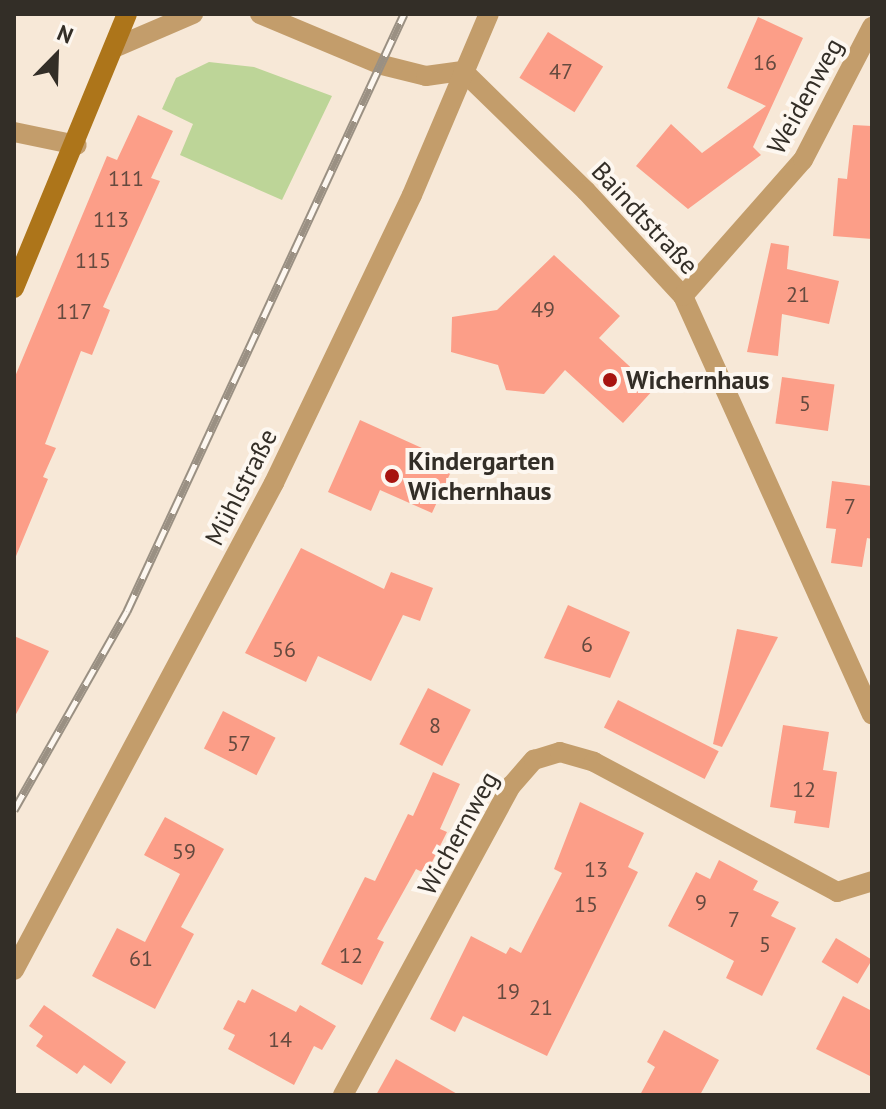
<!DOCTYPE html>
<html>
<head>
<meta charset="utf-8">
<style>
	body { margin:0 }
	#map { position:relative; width:886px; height:1109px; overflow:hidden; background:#f7e8d7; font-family:"PT Sans",sans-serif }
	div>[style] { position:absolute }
	.green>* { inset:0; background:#bdd598 }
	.building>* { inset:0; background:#fc9e88; transform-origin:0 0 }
	.street>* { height:20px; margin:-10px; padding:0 10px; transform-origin:10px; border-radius:10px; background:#c39d6b }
	.secondary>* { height:20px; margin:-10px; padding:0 10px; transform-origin:10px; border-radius:10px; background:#ad751a }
	.rail>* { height:9px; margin-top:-4.5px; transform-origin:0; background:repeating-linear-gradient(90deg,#fdf7f0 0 18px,#9a9083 0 36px); box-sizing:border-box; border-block:2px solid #9a9083 }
	.dots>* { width:22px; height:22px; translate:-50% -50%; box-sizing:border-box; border:4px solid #fdf7f0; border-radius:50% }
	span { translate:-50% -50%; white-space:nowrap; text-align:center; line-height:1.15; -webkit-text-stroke:8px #fdf7f0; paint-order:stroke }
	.number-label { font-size:22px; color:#654a3f }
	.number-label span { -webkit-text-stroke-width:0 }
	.street-label { font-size:26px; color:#332e27 }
	.poi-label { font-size:26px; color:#332e27; font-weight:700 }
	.left { translate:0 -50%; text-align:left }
	.frame { position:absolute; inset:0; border:16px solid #332e27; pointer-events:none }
	.north { position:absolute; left:16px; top:16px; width:80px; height:80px; -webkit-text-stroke:6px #fdf7f0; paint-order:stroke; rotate:23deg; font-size:22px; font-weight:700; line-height:32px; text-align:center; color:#332e27 }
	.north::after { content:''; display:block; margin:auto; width:28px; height:36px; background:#332e27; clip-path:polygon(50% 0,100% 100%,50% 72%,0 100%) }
</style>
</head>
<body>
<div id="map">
	<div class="green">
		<div style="clip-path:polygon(209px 62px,254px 67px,332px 96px,282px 200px,180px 155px,193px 124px,162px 109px,176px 78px)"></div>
	</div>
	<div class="building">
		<div style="clip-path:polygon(758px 17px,803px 38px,753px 147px,761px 155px,688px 209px,636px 166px,671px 124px,702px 153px,766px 106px,727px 88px)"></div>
		<div style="left:548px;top:32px;width:65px;height:54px;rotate:32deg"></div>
		<div style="clip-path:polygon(138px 115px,173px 131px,151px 178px,160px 181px,103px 307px,110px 310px,92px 355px,81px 351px,45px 444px,56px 448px,43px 477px,48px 479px,14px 561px,14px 379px,107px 156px,117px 160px)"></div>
		<div style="clip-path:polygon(853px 125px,872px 126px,872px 239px,833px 236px,838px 178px,847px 179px)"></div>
		<div style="clip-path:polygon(771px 243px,789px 246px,787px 269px,839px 281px,829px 324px,782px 314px,778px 356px,747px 352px)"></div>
		<div style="clip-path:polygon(554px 255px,620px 316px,599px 338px,654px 389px,623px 423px,565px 370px,544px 394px,506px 390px,498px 365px,451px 352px,452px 317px,497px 310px)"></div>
		<div style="left:782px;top:377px;width:53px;height:47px;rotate:8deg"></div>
		<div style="clip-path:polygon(360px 420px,455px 463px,432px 513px,380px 490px,371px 511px,328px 492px)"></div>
		<div style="clip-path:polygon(832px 481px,872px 486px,872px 539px,867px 538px,862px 567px,831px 563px,836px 529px,826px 528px)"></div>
		<div style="clip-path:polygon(301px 548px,384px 589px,391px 572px,433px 588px,420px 621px,403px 615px,371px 681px,318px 656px,306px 682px,245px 653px)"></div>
		<div style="clip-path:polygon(568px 605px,630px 632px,610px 678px,544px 658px)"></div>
		<div style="clip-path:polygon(737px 629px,778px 637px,722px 747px,713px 744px)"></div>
		<div style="clip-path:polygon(14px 636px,49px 651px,14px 718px)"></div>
		<div style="left:428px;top:688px;width:48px;height:63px;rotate:27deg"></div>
		<div style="left:618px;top:700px;width:113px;height:31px;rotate:27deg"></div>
		<div style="left:223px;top:711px;width:59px;height:42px;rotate:27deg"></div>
		<div style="clip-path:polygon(783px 725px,829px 732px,823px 770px,837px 772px,829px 828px,794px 823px,796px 811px,770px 807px)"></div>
		<div style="clip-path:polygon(433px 772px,460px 784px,440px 829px,447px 832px,426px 874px,416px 869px,377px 939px,384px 942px,362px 985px,321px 964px,365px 877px,375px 881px,408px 814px,413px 816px)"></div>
		<div style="clip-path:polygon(580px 802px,644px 833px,628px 867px,638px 872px,547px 1056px,463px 1016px,455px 1032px,430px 1019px,471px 936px,506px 954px,510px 947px,521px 953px,562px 873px,554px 869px)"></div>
		<div style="clip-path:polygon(165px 817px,224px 849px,181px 927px,194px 934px,155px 1009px,92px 976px,117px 928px,145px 942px,180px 874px,144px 855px)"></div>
		<div style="clip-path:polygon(719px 860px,758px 881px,753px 890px,779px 902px,771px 916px,796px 928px,762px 996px,726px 978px,734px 961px,668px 926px,696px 872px,710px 879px)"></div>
		<div style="left:836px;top:938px;width:42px;height:28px;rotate:31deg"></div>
		<div style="clip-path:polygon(252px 989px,296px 1012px,300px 1005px,336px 1026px,322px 1050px,314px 1046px,294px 1085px,228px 1049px,235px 1035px,223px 1029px,238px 1000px,245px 1003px)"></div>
		<div style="clip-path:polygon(843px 996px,872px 1011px,872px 1077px,816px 1049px)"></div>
		<div style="clip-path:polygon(44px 1005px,126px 1062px,111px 1084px,84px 1065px,77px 1074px,36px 1046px,43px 1036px,29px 1026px)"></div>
		<div style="clip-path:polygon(664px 1030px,719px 1060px,700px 1095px,640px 1095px,655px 1067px,647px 1062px)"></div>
		<div style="clip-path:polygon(396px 1059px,459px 1095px,376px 1095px)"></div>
	</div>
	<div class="street">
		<div style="left:260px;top:14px;width:132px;rotate:22.7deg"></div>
		<div style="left:382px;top:65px;width:45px;rotate:14deg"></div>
		<div style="left:426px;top:76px;width:37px;rotate:-8deg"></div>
		<div style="left:116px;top:47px;width:84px;rotate:-23.2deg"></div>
		<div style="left:463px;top:71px;width:172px;rotate:44.3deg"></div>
		<div style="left:586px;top:191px;width:143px;rotate:47.3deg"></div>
		<div style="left:683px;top:296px;width:459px;rotate:65.7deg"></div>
		<div style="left:14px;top:132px;width:64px;rotate:11.7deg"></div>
		<div style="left:683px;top:296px;width:181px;rotate:-48.6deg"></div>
		<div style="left:803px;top:160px;width:150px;rotate:-62.6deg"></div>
		<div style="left:14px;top:970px;width:552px;rotate:-61.9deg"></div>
		<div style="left:274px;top:483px;width:319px;rotate:-64.4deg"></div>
		<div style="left:412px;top:195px;width:197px;rotate:-67deg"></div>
		<div style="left:343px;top:1095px;width:352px;rotate:-61.5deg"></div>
		<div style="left:511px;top:786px;width:35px;rotate:-49deg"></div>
		<div style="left:534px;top:760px;width:27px;rotate:-17deg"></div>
		<div style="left:560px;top:752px;width:35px;rotate:16deg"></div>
		<div style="left:594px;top:762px;width:276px;rotate:28.1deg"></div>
		<div style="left:837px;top:892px;width:37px;rotate:-17deg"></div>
	</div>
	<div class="secondary">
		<div style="left:14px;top:288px;width:296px;rotate:-67.6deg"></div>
	</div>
	<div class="rail">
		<div style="left:14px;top:810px;width:229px;rotate:-60.4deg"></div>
		<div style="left:127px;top:611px;width:658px;rotate:-65.11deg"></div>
	</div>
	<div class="dots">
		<div style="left:610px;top:380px;background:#a71410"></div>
		<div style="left:392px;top:476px;background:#a71410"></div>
	</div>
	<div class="number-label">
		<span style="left:765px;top:63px">16</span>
		<span style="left:561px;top:72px">47</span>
		<span style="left:126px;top:179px">111</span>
		<span style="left:111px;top:220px">113</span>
		<span style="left:93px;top:261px">115</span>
		<span style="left:798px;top:295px">21</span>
		<span style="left:543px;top:310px">49</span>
		<span style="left:74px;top:312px">117</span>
		<span style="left:805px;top:404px">5</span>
		<span style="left:850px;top:507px">7</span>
		<span style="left:587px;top:645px">6</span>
		<span style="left:284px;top:650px">56</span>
		<span style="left:435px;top:726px">8</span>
		<span style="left:239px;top:744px">57</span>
		<span style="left:804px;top:790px">12</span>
		<span style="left:184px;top:852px">59</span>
		<span style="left:596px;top:870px">13</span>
		<span style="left:701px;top:903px">9</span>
		<span style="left:586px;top:905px">15</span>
		<span style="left:734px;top:920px">7</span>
		<span style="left:765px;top:945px">5</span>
		<span style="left:351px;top:956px">12</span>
		<span style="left:141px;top:959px">61</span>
		<span style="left:508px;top:992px">19</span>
		<span style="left:541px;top:1008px">21</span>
		<span style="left:280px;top:1040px">14</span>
	</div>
	<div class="street-label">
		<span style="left:805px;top:96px;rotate:-61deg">Weidenweg</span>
		<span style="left:645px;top:218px;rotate:47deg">Baindtstraße</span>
		<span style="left:241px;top:487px;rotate:-63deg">Mühlstraße</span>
		<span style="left:458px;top:833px;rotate:-61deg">Wichernweg</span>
	</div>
	<div class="poi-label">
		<span class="left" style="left:626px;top:380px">Wichernhaus</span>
		<span class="left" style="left:408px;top:476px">Kindergarten<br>Wichernhaus</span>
	</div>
	<div class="frame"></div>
	<div class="north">N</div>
</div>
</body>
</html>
